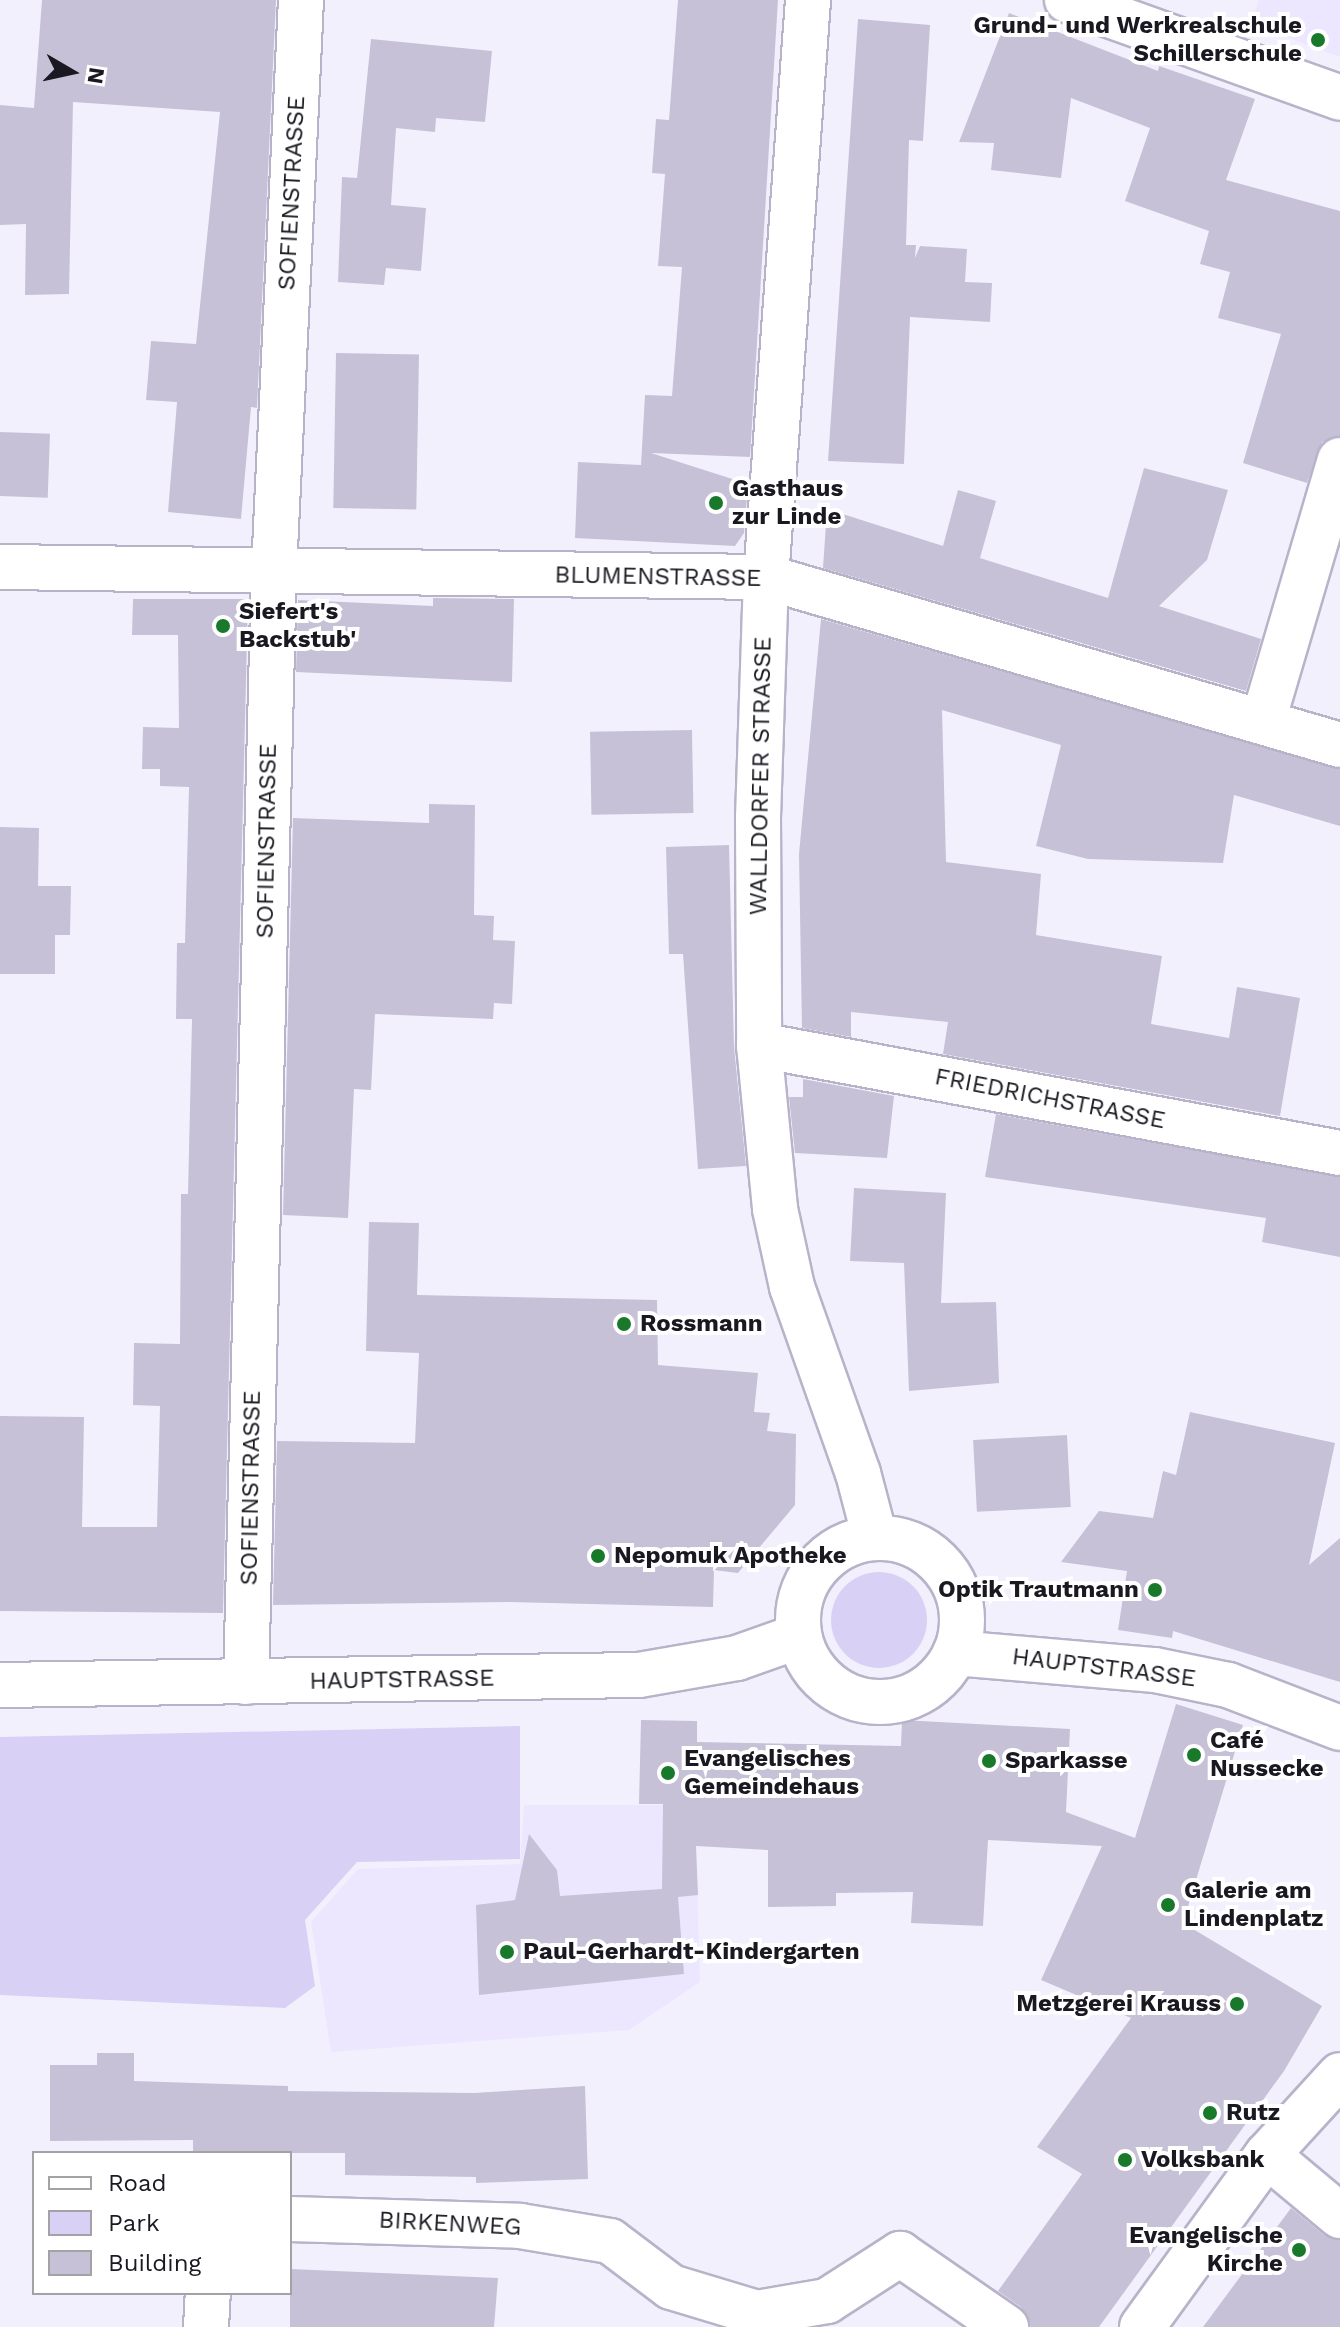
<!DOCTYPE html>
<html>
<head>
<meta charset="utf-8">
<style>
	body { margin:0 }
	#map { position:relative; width:1340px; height:2327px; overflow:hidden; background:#f3f0fe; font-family:"Work Sans",sans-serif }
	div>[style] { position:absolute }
	.built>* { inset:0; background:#ece7ff }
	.green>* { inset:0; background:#d9d0f5 }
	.round { border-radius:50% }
	.building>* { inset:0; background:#c6c1d7; transform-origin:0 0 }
	.roads { filter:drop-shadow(2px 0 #b8b3c9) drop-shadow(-2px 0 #b8b3c9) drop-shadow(0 2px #b8b3c9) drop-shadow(0 -2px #b8b3c9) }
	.minor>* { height:44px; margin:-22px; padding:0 22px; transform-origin:22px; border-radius:22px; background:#fff }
	.major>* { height:44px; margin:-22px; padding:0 22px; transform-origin:22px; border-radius:22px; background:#fff }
	.major>.ring { margin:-22px; padding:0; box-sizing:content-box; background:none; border:44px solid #fff; border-radius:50% }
	.dots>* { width:22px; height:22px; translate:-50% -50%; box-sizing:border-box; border:4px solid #fff; border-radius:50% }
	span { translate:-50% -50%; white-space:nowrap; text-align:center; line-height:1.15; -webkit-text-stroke:8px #fff; paint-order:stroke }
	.poi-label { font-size:24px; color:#1a1820; font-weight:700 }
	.right { translate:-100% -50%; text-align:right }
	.left { translate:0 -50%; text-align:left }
	.street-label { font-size:24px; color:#1a1820 }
	.legend { position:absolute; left:32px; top:2151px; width:260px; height:144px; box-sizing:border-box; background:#fff; border:2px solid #a3a3a6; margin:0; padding:10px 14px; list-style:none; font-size:24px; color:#1a1820 }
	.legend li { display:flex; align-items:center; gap:16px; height:40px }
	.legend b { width:40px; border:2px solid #a3a3a6 }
	.north { position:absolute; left:32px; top:32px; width:80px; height:80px; -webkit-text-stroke:6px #fff; paint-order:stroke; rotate:99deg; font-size:22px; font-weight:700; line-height:32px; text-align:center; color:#1a1820 }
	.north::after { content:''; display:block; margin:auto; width:28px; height:36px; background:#1a1820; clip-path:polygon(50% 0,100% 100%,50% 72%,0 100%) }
</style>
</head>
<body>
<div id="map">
	<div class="built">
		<div style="clip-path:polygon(1259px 0,1340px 0,1340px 57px,1250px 24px)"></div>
		<div style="clip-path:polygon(524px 1805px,695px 1805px,700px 1982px,629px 2030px,331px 2052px,311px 1922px,358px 1869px,520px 1864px)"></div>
	</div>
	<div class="green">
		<div class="round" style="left:831px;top:1572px;width:96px;height:96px"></div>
		<div style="clip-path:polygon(520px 1726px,520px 1859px,357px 1862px,305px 1920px,315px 1986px,285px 2008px,0 1995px,0 1737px)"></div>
	</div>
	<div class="building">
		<div style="clip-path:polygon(42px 0,276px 0,257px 408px,251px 407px,241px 519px,168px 512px,177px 402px,146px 400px,151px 341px,196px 344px,220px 112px,73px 102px,69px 294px,25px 295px,26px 224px,0 225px,0 105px,34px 108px)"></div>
		<div style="clip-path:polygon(678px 0,778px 0,750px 457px,651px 453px,748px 484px,744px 533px,735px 546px,575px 538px,578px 462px,641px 465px,645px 395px,672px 396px,682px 267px,658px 266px,665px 174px,652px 173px,656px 119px,669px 120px)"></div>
		<div style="clip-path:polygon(1009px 13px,1158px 71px,1159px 66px,1255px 99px,1226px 180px,1340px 211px,1340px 436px,1322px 442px,1307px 483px,1243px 463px,1281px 334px,1218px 318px,1230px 272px,1200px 264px,1209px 231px,1125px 201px,1150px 128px,1071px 98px,1061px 178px,991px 170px,994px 143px,959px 142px)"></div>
		<div style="clip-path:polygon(858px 19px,930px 25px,923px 141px,909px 140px,906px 245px,916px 245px,915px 258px,920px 246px,967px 249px,965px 282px,992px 283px,990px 322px,910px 317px,904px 464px,828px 461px)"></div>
		<div style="clip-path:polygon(371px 39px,492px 51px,485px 122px,436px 118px,435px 132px,396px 128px,391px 205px,426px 208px,421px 271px,386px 268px,384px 285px,338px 282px,342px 177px,357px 178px)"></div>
		<div style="left:336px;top:353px;width:83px;height:155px;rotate:1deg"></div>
		<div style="left:0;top:432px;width:50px;height:64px;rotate:2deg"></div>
		<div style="clip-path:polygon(1144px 468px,1228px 490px,1207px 560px,1159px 606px,1261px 639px,1246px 691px,823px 568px,827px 509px,943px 546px,958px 490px,996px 501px,980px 558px,1108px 598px)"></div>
		<div style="clip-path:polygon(433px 598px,514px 599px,512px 682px,296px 672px,298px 600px,433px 606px)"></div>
		<div style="clip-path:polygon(133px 599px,248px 599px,223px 1613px,0 1611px,0 1416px,84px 1417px,82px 1527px,157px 1527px,160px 1406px,133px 1405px,134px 1343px,180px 1344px,181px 1194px,188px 1194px,192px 1019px,176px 1019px,177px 943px,185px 943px,189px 787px,160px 786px,160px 769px,142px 769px,143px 727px,179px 728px,178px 635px,132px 635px)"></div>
		<div style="clip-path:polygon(821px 619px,1340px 769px,1340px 826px,1234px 795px,1223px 863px,1088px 859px,1036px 846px,1061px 745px,942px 710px,946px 862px,1041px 874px,1036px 935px,1162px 956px,1151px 1024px,1229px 1038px,1237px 987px,1300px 998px,1280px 1116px,943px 1054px,948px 1022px,851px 1012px,851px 1037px,802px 1028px,799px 854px)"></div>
		<div style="left:692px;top:730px;width:83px;height:102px;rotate:89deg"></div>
		<div style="clip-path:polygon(429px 804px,475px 805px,474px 915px,494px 916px,493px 940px,515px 941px,512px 1004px,494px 1003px,493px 1019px,375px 1014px,371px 1090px,354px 1089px,348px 1218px,283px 1215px,293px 818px,429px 823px)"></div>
		<div style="clip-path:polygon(0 827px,39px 828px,38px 886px,71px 886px,70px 935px,55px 935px,55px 974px,0 974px)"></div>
		<div style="clip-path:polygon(729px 845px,734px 1047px,746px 1166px,698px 1169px,683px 954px,669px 954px,666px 847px)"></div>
		<div style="clip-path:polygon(803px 1079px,894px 1096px,887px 1158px,795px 1153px,789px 1097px,803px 1097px)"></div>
		<div style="clip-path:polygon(996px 1114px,1340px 1177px,1340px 1257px,1262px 1242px,1266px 1218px,985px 1177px)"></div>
		<div style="clip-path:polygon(854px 1188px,946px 1193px,941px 1303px,996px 1302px,999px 1383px,909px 1391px,904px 1263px,850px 1261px)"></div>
		<div style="clip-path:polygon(369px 1222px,419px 1223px,417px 1295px,657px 1300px,658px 1365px,758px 1373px,754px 1412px,770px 1413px,767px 1431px,796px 1434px,795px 1505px,738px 1573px,714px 1570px,713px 1607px,509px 1602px,273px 1605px,277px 1441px,415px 1443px,419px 1353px,366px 1351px)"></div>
		<div style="clip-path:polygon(1190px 1412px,1335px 1443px,1309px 1565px,1340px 1538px,1340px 1682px,1173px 1631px,1172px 1638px,1118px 1630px,1127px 1571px,1061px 1562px,1099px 1511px,1153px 1518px,1163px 1471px,1176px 1475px)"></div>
		<div style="left:1067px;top:1435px;width:72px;height:94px;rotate:87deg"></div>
		<div style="clip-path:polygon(1176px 1704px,1243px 1725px,1183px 1923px,1322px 2006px,1284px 2071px,1099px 2327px,1031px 2327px,1021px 2307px,998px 2291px,1082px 2174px,1037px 2147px,1131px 2018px,1041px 1980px,1102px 1846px,988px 1840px,983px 1926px,911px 1923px,913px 1892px,836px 1893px,836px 1906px,768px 1907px,768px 1850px,696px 1846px,698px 1895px,678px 1897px,684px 1974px,479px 1995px,476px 1905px,515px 1900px,529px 1834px,557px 1870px,560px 1896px,662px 1889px,663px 1804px,639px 1804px,641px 1720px,697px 1721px,697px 1742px,901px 1746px,902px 1720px,1070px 1729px,1066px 1812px,1135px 1838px)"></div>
		<div style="clip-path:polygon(97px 2053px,134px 2053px,134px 2081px,288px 2086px,288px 2091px,474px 2093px,585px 2086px,588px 2179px,476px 2183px,476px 2177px,345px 2175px,345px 2153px,193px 2153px,193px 2140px,50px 2141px,50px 2065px,97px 2065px)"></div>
		<div style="clip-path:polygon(1291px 2208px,1324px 2235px,1340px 2240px,1340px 2327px,1203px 2327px)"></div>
		<div style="clip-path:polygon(290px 2269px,498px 2278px,494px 2327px,290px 2327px)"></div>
	</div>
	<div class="roads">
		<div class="minor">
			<div style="left:808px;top:0;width:579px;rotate:94.16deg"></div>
			<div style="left:766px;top:577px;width:240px;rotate:91.9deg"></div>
			<div style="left:758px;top:817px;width:228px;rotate:89.7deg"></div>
			<div style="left:759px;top:1045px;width:165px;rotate:84.4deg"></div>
			<div style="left:775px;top:1209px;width:80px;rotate:77.7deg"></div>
			<div style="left:792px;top:1287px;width:197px;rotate:70.5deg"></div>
			<div style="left:858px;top:1473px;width:67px;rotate:75.3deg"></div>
			<div style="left:1067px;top:0;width:290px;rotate:19.7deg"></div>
			<div style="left:0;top:567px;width:766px;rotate:0.75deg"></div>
			<div style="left:766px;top:577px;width:598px;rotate:16.31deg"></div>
			<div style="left:1263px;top:721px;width:272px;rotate:-73.6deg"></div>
			<div style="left:759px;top:1045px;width:591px;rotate:10.53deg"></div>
			<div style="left:246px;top:1682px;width:1112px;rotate:-88.56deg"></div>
			<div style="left:274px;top:570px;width:571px;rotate:-87.29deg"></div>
			<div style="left:1267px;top:2155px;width:95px;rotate:39.9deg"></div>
			<div style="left:290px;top:2219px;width:230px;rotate:1.7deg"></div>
			<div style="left:520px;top:2226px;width:91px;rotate:9.5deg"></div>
			<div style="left:610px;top:2241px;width:76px;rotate:37deg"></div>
			<div style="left:671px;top:2287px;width:90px;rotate:16.8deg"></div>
			<div style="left:757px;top:2313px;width:71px;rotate:-9.7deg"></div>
			<div style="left:827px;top:2301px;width:87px;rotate:-32.8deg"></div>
			<div style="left:900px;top:2254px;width:129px;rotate:34.6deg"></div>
			<div style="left:206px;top:2327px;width:34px;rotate:-87deg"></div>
			<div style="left:1142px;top:2327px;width:213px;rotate:-54deg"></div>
			<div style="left:1267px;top:2155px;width:108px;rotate:-47.6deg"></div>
		</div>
		<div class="major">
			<div class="ring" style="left:798px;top:1538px;width:120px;height:120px"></div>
			<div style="left:955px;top:1653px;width:201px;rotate:4.9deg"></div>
			<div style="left:1155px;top:1670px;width:75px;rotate:11.6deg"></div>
			<div style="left:1228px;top:1685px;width:120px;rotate:21deg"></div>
			<div style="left:0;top:1685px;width:639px;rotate:-0.9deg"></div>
			<div style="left:639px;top:1675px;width:99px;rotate:-9.8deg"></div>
			<div style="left:737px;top:1658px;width:66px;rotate:-19.5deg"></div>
		</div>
	</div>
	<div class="dots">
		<div style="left:1318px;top:40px;background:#18792a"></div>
		<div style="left:716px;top:503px;background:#18792a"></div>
		<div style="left:223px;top:626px;background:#18792a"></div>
		<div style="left:624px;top:1324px;background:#18792a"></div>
		<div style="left:598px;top:1556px;background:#18792a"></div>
		<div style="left:1155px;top:1590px;background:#18792a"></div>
		<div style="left:1194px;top:1755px;background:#18792a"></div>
		<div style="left:989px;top:1761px;background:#18792a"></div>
		<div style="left:668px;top:1773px;background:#18792a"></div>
		<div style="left:1168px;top:1905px;background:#18792a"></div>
		<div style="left:507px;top:1952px;background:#18792a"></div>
		<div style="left:1237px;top:2004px;background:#18792a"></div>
		<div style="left:1210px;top:2113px;background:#18792a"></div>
		<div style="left:1125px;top:2160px;background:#18792a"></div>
		<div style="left:1299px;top:2250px;background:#18792a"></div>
	</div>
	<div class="poi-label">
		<span class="right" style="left:1302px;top:40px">Grund- und Werkrealschule<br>Schillerschule</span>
		<span class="left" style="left:732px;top:503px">Gasthaus<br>zur Linde</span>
		<span class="left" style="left:239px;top:626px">Siefert's<br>Backstub'</span>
		<span class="left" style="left:640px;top:1324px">Rossmann</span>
		<span class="left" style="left:614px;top:1556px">Nepomuk Apotheke</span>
		<span class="right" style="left:1139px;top:1590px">Optik Trautmann</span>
		<span class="left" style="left:1210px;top:1755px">Café<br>Nussecke</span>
		<span class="left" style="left:684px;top:1773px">Evangelisches<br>Gemeindehaus</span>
		<span class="left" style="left:1005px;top:1761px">Sparkasse</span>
		<span class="left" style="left:1184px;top:1905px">Galerie am<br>Lindenplatz</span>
		<span class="left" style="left:523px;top:1952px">Paul-Gerhardt-Kindergarten</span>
		<span class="right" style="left:1221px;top:2004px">Metzgerei Krauss</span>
		<span class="left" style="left:1226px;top:2113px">Rutz</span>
		<span class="left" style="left:1141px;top:2160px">Volksbank</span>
		<span class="right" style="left:1283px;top:2250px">Evangelische<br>Kirche</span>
	</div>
	<div class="street-label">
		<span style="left:292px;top:193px;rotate:-87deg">SOFIENSTRASSE</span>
		<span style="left:658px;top:577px;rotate:1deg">BLUMENSTRASSE</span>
		<span style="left:761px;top:776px;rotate:-89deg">WALLDORFER STRASSE</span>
		<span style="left:267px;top:841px;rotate:-89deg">SOFIENSTRASSE</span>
		<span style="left:1050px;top:1099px;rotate:11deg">FRIEDRICHSTRASSE</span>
		<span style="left:251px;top:1488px;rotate:-89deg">SOFIENSTRASSE</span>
		<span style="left:1104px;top:1668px;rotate:7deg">HAUPTSTRASSE</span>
		<span style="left:402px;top:1680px;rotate:-1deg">HAUPTSTRASSE</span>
		<span style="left:450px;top:2224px;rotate:3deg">BIRKENWEG</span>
	</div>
	<ul class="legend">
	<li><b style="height:10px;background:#fff"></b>Road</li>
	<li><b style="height:22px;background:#d9d0f5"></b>Park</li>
	<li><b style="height:22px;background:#c6c1d7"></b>Building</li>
	</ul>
	<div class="north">N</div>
</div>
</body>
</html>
